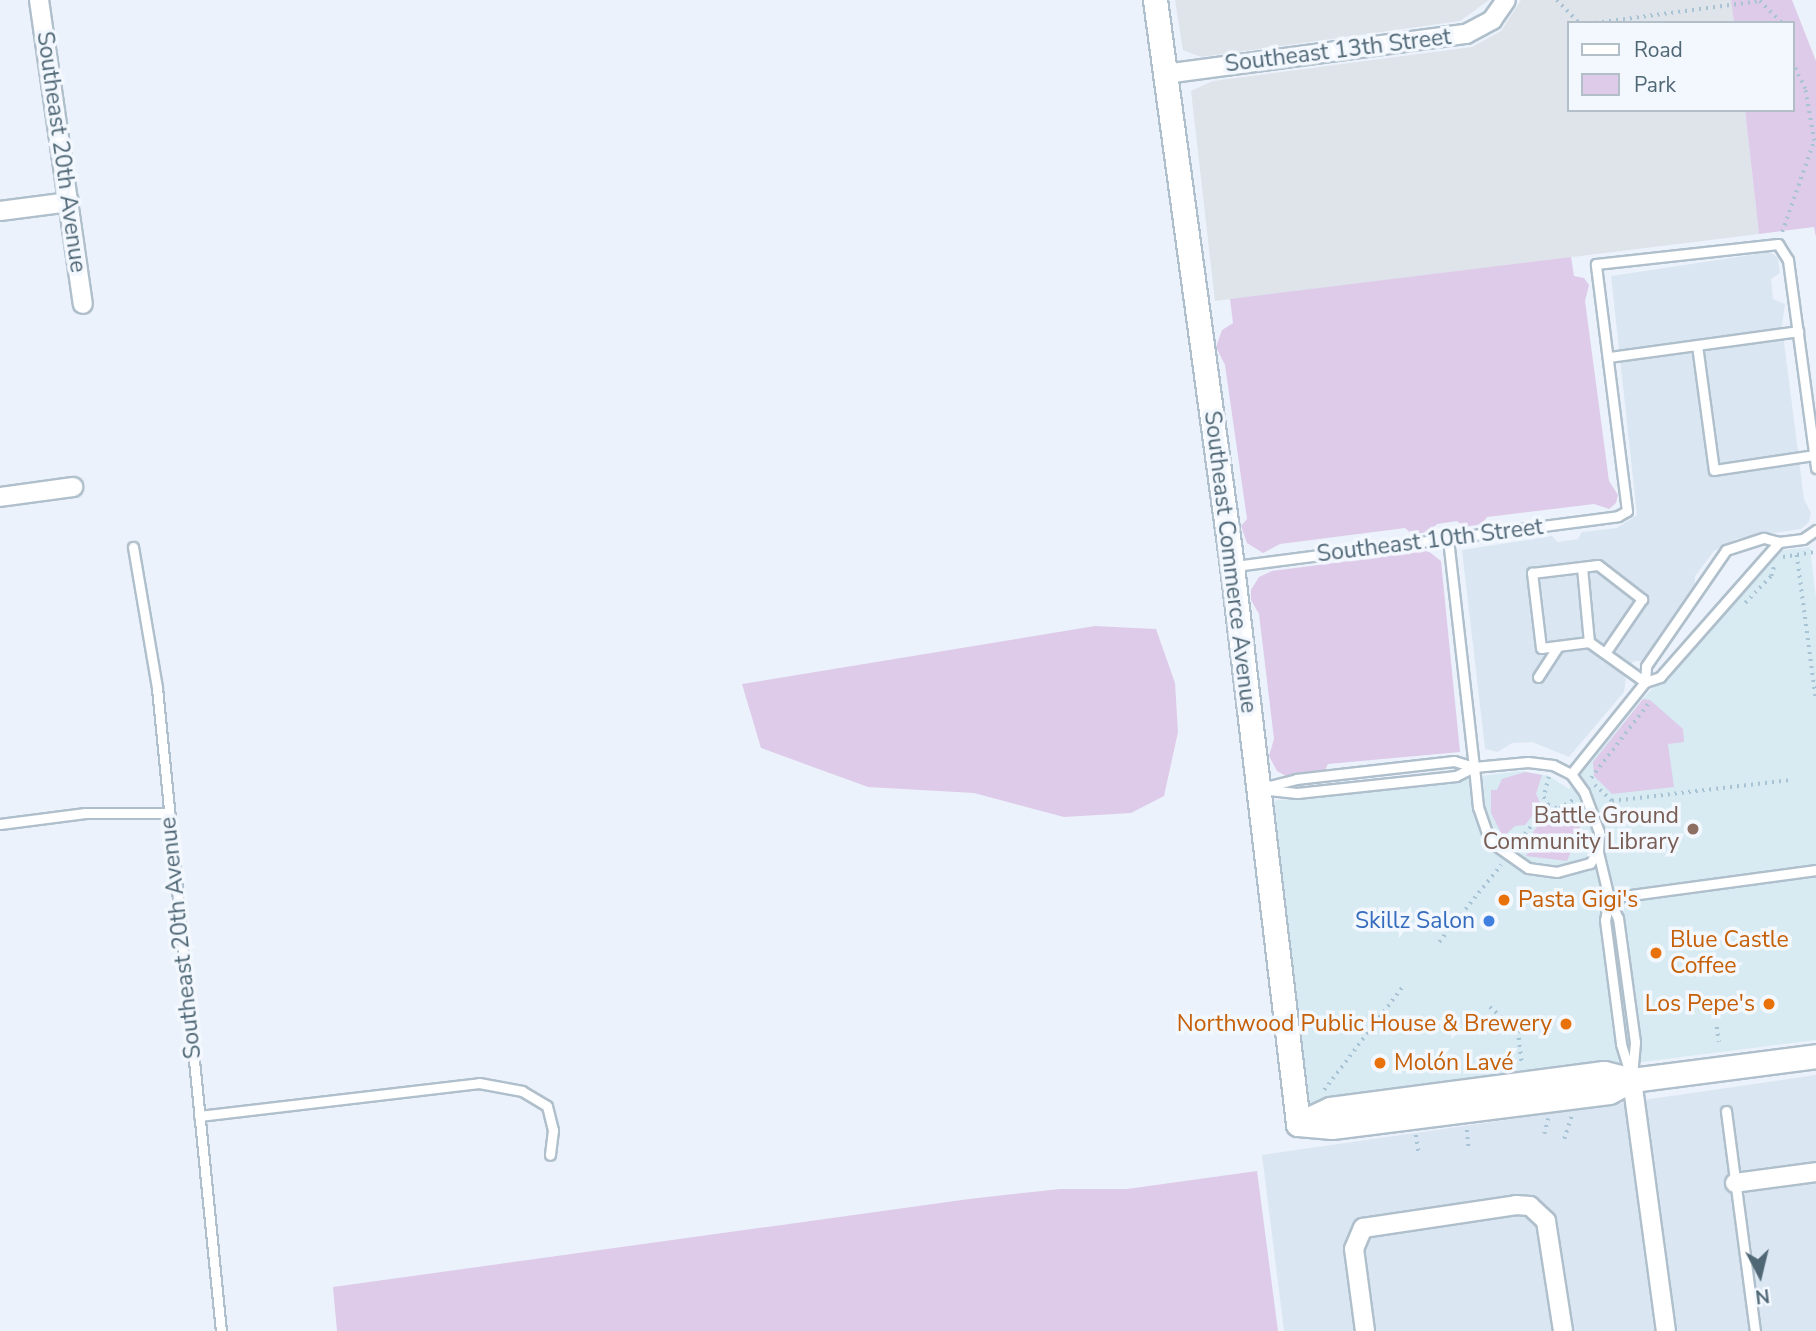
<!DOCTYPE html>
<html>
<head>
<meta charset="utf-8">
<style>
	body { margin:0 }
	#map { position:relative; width:1816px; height:1331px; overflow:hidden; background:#ecf2fb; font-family:"Nunito Sans",sans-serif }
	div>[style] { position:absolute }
	.residential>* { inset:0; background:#dbe6f3 }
	.commercial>* { inset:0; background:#d8ebf3 }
	.industrial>* { inset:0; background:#dee4e9 }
	.green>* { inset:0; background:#ddcbe9 }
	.path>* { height:3.5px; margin-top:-1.75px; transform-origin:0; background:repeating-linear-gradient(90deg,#a8c3d4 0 2px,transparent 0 7px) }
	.roads { filter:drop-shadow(2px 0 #afbfcb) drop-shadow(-2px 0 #afbfcb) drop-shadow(0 2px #afbfcb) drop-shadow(0 -2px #afbfcb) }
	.service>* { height:9px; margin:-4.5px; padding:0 4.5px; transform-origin:4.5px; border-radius:4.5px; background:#fff }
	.minor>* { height:18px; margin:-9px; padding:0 9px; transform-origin:9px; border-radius:9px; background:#fff }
	.tertiary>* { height:23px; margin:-11.5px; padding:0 11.5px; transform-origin:11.5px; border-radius:11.5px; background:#fff }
	.dots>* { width:19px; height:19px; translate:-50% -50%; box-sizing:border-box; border:4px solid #f3f7fe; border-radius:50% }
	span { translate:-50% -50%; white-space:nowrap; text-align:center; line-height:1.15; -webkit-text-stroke:7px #f3f7fe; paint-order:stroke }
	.street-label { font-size:23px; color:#506876 }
	.education-label { font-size:23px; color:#785e54 }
	.right { translate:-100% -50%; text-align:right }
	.food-label { font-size:23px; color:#c56008 }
	.left { translate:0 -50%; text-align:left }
	.shop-label { font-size:23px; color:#366cbe }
	.legend { position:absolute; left:1567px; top:21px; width:228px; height:91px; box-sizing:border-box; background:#f3f7fe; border:2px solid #b2bec8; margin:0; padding:9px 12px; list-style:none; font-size:21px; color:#506876 }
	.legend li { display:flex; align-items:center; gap:14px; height:35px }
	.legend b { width:35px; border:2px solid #b2bec8 }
	.north { position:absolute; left:1725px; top:1240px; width:70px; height:70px; -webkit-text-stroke:5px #f3f7fe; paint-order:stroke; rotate:173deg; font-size:19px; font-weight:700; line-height:28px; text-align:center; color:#506876 }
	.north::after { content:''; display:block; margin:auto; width:24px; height:32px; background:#506876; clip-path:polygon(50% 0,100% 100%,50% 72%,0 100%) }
</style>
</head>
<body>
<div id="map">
	<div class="residential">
		<div style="clip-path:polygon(1770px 252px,1778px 258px,1780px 273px,1771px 279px,1773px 299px,1785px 304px,1782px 326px,1804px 499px,1811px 513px,1809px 522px,1801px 529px,1736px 539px,1714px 551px,1695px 576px,1695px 589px,1644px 661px,1634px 661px,1622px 674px,1626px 679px,1624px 692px,1569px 757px,1532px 742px,1512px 743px,1498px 752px,1485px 749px,1462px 550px,1552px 536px,1558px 542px,1578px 539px,1582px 532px,1617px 528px,1637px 515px,1611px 276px)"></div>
		<div style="clip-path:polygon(1816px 1075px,1816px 1331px,1284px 1331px,1262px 1155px)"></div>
	</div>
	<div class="commercial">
		<div style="clip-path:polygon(1810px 547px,1816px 599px,1816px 1040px,1310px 1104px,1272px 801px,1522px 771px,1549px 776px,1569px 789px,1641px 701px,1776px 551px)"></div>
	</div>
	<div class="industrial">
		<div style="clip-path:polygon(1175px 0,1489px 0,1460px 21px,1201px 57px,1183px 50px)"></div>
		<div style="clip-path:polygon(1521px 0,1731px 0,1734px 23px,1569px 23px,1569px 110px,1745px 110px,1759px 234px,1215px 301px,1191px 91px,1213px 81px,1472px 47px,1501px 31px)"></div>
	</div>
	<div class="green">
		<div style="clip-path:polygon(1731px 0,1792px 0,1816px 61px,1816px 237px,1814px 227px,1759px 234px,1745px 110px,1793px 110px,1793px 23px,1734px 23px)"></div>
		<div style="clip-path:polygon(1571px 257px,1574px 276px,1584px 278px,1589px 285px,1585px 301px,1609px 481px,1618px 495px,1616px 503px,1609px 509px,1594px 504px,1487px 517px,1482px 524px,1464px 527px,1457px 521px,1437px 524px,1430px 532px,1412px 534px,1405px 528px,1280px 544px,1263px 553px,1247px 543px,1241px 526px,1247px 519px,1225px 365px,1216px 347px,1222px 330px,1233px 323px,1230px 299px)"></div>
		<div style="clip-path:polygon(1428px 551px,1441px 561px,1460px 752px,1328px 764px,1325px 770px,1286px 776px,1277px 771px,1269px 756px,1274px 739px,1259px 614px,1251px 600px,1251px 590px,1259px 577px,1272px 571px)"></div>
		<div style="clip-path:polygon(1095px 626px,1156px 629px,1175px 683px,1178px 732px,1164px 796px,1131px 813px,1064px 817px,974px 793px,868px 787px,761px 748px,742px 684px)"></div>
		<div style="clip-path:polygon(1643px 699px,1650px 700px,1683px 729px,1684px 742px,1668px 744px,1674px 787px,1612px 794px,1594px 776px,1593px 762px)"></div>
		<div style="clip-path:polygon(1525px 772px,1542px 775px,1536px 794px,1541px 805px,1525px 825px,1515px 826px,1503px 837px,1491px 813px,1491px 790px,1497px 790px,1502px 779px)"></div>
		<div style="clip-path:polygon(1572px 807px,1580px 830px,1567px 861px,1526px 856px,1535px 842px,1533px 832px,1550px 811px,1562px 814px)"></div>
		<div style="clip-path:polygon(1257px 1171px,1278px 1331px,337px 1331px,333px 1287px,969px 1199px,1060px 1189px,1127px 1189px)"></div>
	</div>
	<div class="path">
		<div style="left:1557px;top:0;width:32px;rotate:46deg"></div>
		<div style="left:1595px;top:23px;width:166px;rotate:-7.6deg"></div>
		<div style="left:1760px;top:1px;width:31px;rotate:45deg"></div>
		<div style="left:1782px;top:232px;width:96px;rotate:-70.6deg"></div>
		<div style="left:1814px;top:141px;width:53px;rotate:-99.8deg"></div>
		<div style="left:1805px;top:89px;width:28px;rotate:-116deg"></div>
		<div style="left:1797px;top:555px;width:145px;rotate:82.5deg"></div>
		<div style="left:1783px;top:557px;width:33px;rotate:-9deg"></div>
		<div style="left:1745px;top:603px;width:37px;rotate:-46deg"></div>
		<div style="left:1771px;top:576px;width:10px;rotate:-73deg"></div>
		<div style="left:1549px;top:777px;width:21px;rotate:104deg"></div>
		<div style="left:1544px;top:797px;width:9px;rotate:63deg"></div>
		<div style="left:1548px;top:805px;width:12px;rotate:20deg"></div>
		<div style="left:1559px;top:809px;width:17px;rotate:-33deg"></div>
		<div style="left:1591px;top:778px;width:93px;rotate:-52.4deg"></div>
		<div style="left:1595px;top:785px;width:23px;rotate:43deg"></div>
		<div style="left:1612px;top:801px;width:179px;rotate:-6.7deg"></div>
		<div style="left:1516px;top:845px;width:51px;rotate:-51.3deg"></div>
		<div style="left:1439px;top:942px;width:99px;rotate:-51.2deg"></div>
		<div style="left:1490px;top:1007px;width:37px;rotate:41deg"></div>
		<div style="left:1518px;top:1031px;width:33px;rotate:83deg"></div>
		<div style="left:1717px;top:1027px;width:15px;rotate:82deg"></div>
		<div style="left:1324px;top:1090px;width:132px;rotate:-52.7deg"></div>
		<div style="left:1467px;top:1130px;width:18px;rotate:84deg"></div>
		<div style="left:1544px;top:1134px;width:16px;rotate:-75deg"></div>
		<div style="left:1416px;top:1135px;width:19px;rotate:81deg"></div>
		<div style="left:1564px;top:1139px;width:25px;rotate:-72deg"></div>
	</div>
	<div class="roads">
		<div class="service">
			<div style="left:1697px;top:345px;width:126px;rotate:82.3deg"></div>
			<div style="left:1714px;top:470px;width:101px;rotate:-8.5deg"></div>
			<div style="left:1609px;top:357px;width:191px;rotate:-7.8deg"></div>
			<div style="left:1448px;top:539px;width:229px;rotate:83.5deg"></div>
			<div style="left:133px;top:547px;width:143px;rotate:80.3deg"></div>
			<div style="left:157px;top:688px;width:646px;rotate:84.32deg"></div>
			<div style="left:1235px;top:566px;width:386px;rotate:-7.4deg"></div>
			<div style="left:1618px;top:516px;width:10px;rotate:-29deg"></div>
			<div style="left:1627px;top:511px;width:249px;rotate:-97.2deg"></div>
			<div style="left:1596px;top:264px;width:183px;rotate:-6.3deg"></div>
			<div style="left:1778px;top:244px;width:19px;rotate:58deg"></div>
			<div style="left:1788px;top:260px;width:210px;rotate:82.3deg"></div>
			<div style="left:1582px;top:567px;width:75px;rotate:84.7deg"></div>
			<div style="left:1589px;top:642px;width:69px;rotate:35.5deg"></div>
			<div style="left:1589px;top:642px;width:48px;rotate:172.9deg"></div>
			<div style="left:1541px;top:648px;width:76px;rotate:-96.8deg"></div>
			<div style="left:1532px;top:573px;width:66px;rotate:-6.9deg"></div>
			<div style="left:1598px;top:565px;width:56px;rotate:37.7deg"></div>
			<div style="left:1642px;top:599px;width:65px;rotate:124.4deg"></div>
			<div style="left:1538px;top:677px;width:37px;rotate:-57deg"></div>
			<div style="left:1645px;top:682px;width:16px;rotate:-18deg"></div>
			<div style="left:1660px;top:677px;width:180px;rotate:-48.6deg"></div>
			<div style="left:1528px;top:762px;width:25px;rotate:7deg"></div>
			<div style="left:1553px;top:765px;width:20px;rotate:27deg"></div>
			<div style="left:1571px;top:774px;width:22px;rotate:54deg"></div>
			<div style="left:1584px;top:792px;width:43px;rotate:69.4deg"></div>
			<div style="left:1599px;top:832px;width:20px;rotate:93deg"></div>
			<div style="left:1598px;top:852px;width:14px;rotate:126deg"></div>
			<div style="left:1590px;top:863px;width:34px;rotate:165deg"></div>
			<div style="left:1557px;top:872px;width:29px;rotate:-172deg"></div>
			<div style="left:1528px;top:868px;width:39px;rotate:-145deg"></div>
			<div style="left:1496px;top:846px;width:16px;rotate:-125deg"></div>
			<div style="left:1487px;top:833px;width:28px;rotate:-109deg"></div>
			<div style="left:1478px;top:807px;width:40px;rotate:-95.7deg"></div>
			<div style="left:1474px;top:767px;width:54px;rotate:-5.3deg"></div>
			<div style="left:1571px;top:774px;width:118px;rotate:-51.2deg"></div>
			<div style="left:1645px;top:682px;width:16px;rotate:-86deg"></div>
			<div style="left:1646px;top:666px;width:141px;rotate:-55.4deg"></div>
			<div style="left:1726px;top:550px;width:40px;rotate:-18deg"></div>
			<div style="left:1764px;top:538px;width:16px;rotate:15deg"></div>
			<div style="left:1779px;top:542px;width:24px;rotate:-7deg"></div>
			<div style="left:1803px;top:539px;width:16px;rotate:-35deg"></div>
			<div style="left:1265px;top:787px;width:32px;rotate:-14deg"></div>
			<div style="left:1296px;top:779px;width:159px;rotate:-6.5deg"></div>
			<div style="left:1454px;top:761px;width:21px;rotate:17deg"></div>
			<div style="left:1259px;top:789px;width:38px;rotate:6deg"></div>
			<div style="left:1297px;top:793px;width:160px;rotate:-6.1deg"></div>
			<div style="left:1456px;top:776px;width:20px;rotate:-27deg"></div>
			<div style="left:0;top:824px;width:86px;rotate:-7.4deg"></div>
			<div style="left:85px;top:813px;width:83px"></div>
			<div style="left:1598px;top:852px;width:47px;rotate:76.6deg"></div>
			<div style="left:1609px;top:898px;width:22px;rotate:100deg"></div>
			<div style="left:1605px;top:920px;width:125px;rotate:82.6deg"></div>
			<div style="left:1621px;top:1044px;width:34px;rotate:73deg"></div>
			<div style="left:1609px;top:898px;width:209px;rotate:-7.7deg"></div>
			<div style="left:1609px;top:899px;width:21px;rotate:65deg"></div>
			<div style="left:1618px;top:918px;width:125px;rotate:82.2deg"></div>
			<div style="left:1635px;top:1042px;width:32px;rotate:95deg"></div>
			<div style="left:1726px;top:1111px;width:222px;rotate:82.5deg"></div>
			<div style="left:199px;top:1116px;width:282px;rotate:-6.7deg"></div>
			<div style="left:479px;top:1083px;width:44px;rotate:10.5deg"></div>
			<div style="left:522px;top:1091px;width:29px;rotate:31deg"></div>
			<div style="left:547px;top:1106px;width:25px;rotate:76deg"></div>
			<div style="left:553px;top:1130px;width:25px;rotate:97deg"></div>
		</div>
		<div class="minor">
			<div style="left:39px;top:0;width:307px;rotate:81.8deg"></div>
			<div style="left:1165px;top:74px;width:304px;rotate:-7.6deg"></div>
			<div style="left:1466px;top:34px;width:30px;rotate:-28deg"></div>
			<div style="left:1492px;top:20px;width:24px;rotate:-55deg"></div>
			<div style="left:0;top:211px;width:70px;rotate:-7.4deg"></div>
			<div style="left:0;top:497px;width:74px;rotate:-7.8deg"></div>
			<div style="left:1632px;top:1080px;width:253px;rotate:82.3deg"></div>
			<div style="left:1735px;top:1183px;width:82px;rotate:-7.7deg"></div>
			<div style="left:1365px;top:1331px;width:83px;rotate:-97.6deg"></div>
			<div style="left:1354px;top:1249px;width:23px;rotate:-67deg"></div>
			<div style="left:1363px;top:1228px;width:155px;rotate:-8.5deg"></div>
			<div style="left:1516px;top:1205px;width:14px;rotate:4deg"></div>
			<div style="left:1530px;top:1206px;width:22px;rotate:43deg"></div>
			<div style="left:1546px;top:1221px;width:111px;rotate:81.2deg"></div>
		</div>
		<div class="tertiary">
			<div style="left:1155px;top:0;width:571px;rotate:82.25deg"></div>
			<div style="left:1232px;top:566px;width:562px;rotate:83.25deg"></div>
			<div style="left:1298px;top:1124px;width:34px;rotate:5deg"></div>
			<div style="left:1332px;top:1127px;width:279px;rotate:-7.2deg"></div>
			<div style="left:1609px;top:1092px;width:26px;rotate:-28deg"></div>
			<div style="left:1632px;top:1080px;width:186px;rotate:-7.4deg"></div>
			<div style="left:1298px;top:1124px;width:35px;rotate:-25deg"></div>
			<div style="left:1330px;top:1109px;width:276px;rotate:-7.5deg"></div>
			<div style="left:1604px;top:1073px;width:29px;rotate:14deg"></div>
		</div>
	</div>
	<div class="dots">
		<div style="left:1693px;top:829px;background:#8d6e63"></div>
		<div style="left:1504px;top:900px;background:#e8710a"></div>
		<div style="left:1489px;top:921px;background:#3f7fe0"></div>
		<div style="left:1656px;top:953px;background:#e8710a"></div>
		<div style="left:1769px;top:1004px;background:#e8710a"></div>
		<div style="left:1566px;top:1024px;background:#e8710a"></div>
		<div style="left:1380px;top:1063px;background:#e8710a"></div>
	</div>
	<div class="street-label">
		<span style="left:1338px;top:51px;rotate:-7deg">Southeast 13th Street</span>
		<span style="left:61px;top:152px;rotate:82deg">Southeast 20th Avenue</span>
		<span style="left:1430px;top:541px;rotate:-7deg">Southeast 10th Street</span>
		<span style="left:1230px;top:562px;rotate:83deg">Southeast Commerce Avenue</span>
		<span style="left:181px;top:938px;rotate:-96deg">Southeast 20th Avenue</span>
	</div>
	<div class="education-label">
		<span class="right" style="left:1679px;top:829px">Battle Ground<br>Community Library</span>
	</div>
	<div class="food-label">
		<span class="left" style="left:1518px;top:900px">Pasta Gigi's</span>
		<span class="left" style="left:1670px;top:953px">Blue Castle<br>Coffee</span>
		<span class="right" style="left:1755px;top:1004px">Los Pepe's</span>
		<span class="right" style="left:1552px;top:1024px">Northwood Public House &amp; Brewery</span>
		<span class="left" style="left:1394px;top:1063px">Molón Lavé</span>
	</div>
	<div class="shop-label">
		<span class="right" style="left:1475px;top:921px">Skillz Salon</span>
	</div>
	<ul class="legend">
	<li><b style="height:9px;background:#fff"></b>Road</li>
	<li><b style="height:19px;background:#ddcbe9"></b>Park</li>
	</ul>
	<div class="north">N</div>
</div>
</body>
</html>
